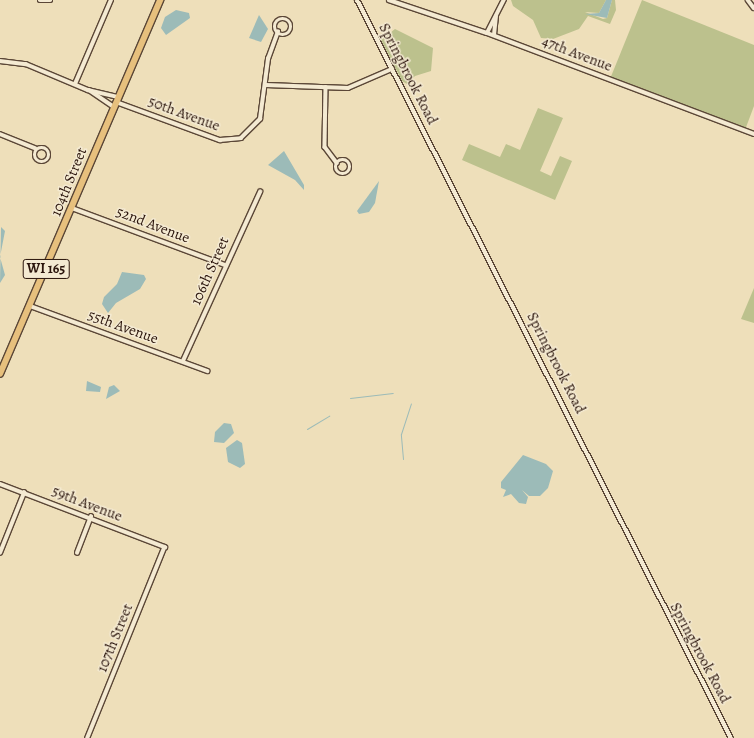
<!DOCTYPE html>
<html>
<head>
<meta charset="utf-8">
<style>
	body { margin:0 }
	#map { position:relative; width:754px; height:738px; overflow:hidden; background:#eedfba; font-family:Alegreya,serif }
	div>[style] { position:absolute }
	.green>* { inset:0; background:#bcc18d }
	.water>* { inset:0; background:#9cbbb8 }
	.stream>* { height:1px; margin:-0.5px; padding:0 0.5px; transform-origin:0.5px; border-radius:0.5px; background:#9cbbb8 }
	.roads { filter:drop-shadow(1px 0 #5b4737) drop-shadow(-1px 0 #5b4737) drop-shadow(0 1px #5b4737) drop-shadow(0 -1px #5b4737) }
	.minor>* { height:3.5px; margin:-1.75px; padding:0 1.75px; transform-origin:1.75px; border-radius:1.75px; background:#f4ead2 }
	.minor>.ring { margin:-1.75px; padding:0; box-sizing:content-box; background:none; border:3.5px solid #f4ead2; border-radius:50% }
	.tertiary>* { height:4px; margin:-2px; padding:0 2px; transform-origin:2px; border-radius:2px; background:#f4ead2 }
	.primary>* { height:5.5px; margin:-2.75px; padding:0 2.75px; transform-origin:2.75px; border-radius:2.75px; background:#e7c07d }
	span { translate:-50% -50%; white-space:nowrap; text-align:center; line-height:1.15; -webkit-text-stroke:3px #f4ead2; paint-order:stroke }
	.shield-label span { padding:1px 3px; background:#f4ead2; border:1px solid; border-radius:3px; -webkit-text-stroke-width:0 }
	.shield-label { font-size:14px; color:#2a140b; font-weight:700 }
	.street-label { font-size:15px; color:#2a140b }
</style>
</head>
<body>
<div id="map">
	<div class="green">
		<div style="clip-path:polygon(511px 0,606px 0,599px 13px,585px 12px,603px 19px,607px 18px,612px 0,615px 0,616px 10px,610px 24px,588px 16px,579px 29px,553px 39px,541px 38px,533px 20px,513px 6px)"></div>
		<div style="clip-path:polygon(642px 0,754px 45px,754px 106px,745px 130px,610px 79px)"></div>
		<div style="clip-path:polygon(395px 29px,433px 48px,431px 71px,415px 76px,407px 84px,402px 81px,381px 40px)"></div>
		<div style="clip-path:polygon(538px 108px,563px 118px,540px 171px,551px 176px,560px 156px,572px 161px,555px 200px,462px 160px,469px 144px,500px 157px,506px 144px,520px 150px)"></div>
		<div style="clip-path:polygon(754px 288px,754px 323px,741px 319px)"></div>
	</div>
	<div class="water">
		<div style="clip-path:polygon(606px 0,612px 0,607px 18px,585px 14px,599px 13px)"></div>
		<div style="clip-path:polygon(176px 10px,189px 13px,190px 18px,166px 35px,161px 28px,165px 17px)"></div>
		<div style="clip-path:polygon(259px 15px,268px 29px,261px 42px,249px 38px)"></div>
		<div style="clip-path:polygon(284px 151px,304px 185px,304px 190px,295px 180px,268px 165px)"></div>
		<div style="clip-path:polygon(379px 181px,375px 203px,369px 212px,359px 214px,357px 211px)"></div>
		<div style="clip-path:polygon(1px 227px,5px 231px,0 257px,5px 275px,0 283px)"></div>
		<div style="clip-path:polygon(122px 272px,144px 275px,146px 279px,140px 289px,116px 303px,108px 313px,102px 304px,104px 297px,117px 284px)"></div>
		<div style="clip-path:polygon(87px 381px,101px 387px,100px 392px,86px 391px)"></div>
		<div style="clip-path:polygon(114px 385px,120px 391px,106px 399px,109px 387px)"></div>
		<div style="clip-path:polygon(224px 423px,231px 424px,234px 433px,224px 443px,214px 442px,215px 432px)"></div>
		<div style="clip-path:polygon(237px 440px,242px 443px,245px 464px,240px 468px,228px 462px,226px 448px)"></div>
		<div style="clip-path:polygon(523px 455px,546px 464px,553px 471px,548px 488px,540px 496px,529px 496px,522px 490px,528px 497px,526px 504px,519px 503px,511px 494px,503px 497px,506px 490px,501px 488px,501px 482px)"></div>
	</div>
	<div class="stream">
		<div style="left:350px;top:398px;width:43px;rotate:-6.6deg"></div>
		<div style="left:307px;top:429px;width:26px;rotate:-31deg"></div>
		<div style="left:403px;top:459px;width:25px;rotate:-95deg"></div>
		<div style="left:401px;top:434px;width:32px;rotate:-72deg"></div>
	</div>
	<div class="roads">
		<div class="minor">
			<div style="left:40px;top:0;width:10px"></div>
			<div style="left:389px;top:0;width:103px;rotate:18.6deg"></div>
			<div style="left:487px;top:33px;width:285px;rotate:20.7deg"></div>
			<div style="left:748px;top:0;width:10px;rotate:53deg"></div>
			<div class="ring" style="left:275px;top:19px;width:12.5px;height:12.5px"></div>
			<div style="left:487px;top:33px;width:37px;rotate:-63deg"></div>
			<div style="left:494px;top:35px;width:18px;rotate:-84deg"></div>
			<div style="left:0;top:61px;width:26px;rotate:7deg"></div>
			<div style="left:26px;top:64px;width:67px;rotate:22.8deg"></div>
			<div style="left:88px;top:90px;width:31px;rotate:13deg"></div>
			<div style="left:75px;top:84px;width:91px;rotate:-66.8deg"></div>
			<div style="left:266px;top:85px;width:82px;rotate:2.1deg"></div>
			<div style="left:348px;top:88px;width:48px;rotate:-23.4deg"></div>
			<div style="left:326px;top:87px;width:60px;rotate:91deg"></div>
			<div style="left:325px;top:147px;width:20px;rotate:53deg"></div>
			<div style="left:89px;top:90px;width:30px;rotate:34deg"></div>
			<div style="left:116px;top:102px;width:111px;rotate:20.1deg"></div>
			<div style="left:220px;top:140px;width:21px;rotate:-5deg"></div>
			<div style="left:241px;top:138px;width:27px;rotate:-45deg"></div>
			<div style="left:260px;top:119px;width:61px;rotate:-82.4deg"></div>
			<div style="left:268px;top:59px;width:29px;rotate:-70deg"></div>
			<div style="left:0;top:134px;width:38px;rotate:22deg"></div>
			<div class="ring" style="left:35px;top:148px;width:10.5px;height:10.5px"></div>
			<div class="ring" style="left:336px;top:160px;width:10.5px;height:10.5px"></div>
			<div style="left:72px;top:208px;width:163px;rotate:20.4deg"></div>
			<div style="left:30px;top:306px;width:189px;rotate:20.1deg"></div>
			<div style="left:183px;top:361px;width:186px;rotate:-65.5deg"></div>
			<div style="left:0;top:484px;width:177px;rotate:20.9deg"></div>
			<div style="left:165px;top:547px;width:206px;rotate:112deg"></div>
			<div style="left:0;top:553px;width:65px;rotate:-68.2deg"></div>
			<div style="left:77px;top:553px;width:39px;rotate:-69deg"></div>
		</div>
		<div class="tertiary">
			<div style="left:357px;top:0;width:827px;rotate:63.13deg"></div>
		</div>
		<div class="primary">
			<div style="left:0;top:374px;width:407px;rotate:-66.8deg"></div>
		</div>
	</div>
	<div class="shield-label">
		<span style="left:46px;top:269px">WI 165</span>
	</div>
	<div class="street-label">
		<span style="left:577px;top:54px;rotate:21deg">47th Avenue</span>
		<span style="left:408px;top:74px;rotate:63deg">Springbrook Road</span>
		<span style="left:184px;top:114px;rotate:20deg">50th Avenue</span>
		<span style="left:69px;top:182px;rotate:-68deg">104th Street</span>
		<span style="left:153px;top:225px;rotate:21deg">52nd Avenue</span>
		<span style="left:210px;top:271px;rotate:-66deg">106th Street</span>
		<span style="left:123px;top:327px;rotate:20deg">55th Avenue</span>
		<span style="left:556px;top:363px;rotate:63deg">Springbrook Road</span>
		<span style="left:87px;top:504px;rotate:21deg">59th Avenue</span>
		<span style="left:115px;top:638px;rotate:-68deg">107th Street</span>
		<span style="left:700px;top:653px;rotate:62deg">Springbrook Road</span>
	</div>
</div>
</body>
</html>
